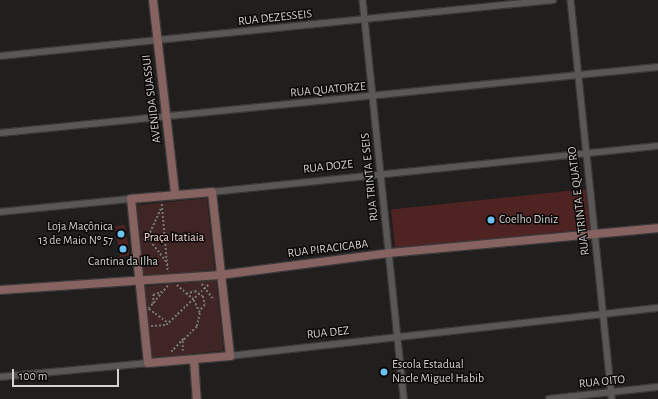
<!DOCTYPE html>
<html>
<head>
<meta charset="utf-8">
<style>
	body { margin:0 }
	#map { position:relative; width:658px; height:399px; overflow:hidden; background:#211e1e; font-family:"Alegreya Sans",sans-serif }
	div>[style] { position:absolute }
	.green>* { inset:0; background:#3f2523; transform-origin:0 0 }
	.building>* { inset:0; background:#4f2321; transform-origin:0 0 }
	.path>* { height:1.5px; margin-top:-0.75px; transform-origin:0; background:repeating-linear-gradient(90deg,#787675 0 2px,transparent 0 4px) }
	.roads { filter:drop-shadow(1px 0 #3a3838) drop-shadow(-1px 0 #3a3838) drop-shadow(0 1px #3a3838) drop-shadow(0 -1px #3a3838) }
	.street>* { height:5.5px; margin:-2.75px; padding:0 2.75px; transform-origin:2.75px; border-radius:2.75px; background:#5a5757 }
	.secondary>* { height:8px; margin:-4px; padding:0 4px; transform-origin:4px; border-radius:4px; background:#866260 }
	.dots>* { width:11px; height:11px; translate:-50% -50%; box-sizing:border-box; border:2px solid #0a0908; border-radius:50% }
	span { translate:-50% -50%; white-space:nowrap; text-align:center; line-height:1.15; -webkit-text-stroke:3px #0a0908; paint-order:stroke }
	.street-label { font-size:12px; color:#d3d2d1 }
	.poi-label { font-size:12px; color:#d3d2d1 }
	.left { translate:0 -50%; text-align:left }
	.right { translate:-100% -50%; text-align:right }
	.park-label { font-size:12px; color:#f7d5d2 }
	.scale { position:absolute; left:12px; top:369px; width:107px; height:18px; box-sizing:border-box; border:2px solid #d3d2d1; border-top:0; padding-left:5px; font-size:12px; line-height:14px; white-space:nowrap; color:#d3d2d1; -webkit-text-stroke:3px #0a0908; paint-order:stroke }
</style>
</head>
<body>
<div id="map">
	<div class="green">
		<div style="left:207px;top:198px;width:72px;height:72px;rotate:84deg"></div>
		<div style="left:216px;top:279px;width:72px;height:72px;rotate:84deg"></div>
	</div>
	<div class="building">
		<div style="left:586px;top:189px;width:40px;height:196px;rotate:84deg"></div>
		<div style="left:125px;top:225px;width:31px;height:10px;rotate:81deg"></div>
	</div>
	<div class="path">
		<div style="left:162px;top:204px;width:68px;rotate:85deg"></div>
		<div style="left:161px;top:209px;width:32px;rotate:114deg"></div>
		<div style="left:148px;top:238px;width:31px;rotate:52deg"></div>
		<div style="left:143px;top:239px;width:22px;rotate:-10deg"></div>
		<div style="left:202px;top:284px;width:20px;rotate:53deg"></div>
		<div style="left:177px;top:285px;width:23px;rotate:41deg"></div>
		<div style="left:194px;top:300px;width:14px;rotate:65deg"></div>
		<div style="left:200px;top:313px;width:14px;rotate:102deg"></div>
		<div style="left:197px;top:327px;width:20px;rotate:135deg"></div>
		<div style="left:183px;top:341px;width:10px;rotate:90deg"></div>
		<div style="left:168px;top:286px;width:30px;rotate:130deg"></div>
		<div style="left:149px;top:309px;width:24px;rotate:36deg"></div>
		<div style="left:186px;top:294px;width:9px;rotate:-18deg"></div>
		<div style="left:195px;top:291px;width:9px;rotate:32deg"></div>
		<div style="left:203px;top:296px;width:9px;rotate:77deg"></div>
		<div style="left:205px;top:305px;width:8px;rotate:130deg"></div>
		<div style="left:153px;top:304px;width:9px;rotate:-90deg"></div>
		<div style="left:153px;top:295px;width:12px;rotate:-20deg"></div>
		<div style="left:151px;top:326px;width:15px;rotate:-4deg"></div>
		<div style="left:166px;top:325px;width:59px;rotate:-43.6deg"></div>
		<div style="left:171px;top:352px;width:19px;rotate:-47deg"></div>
	</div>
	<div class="roads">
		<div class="street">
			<div style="left:363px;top:0;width:401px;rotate:84.1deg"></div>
			<div style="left:571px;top:0;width:401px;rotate:84.1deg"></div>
			<div style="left:0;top:56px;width:556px;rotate:-5.78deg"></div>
			<div style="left:0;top:133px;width:661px;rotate:-5.73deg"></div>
			<div style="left:212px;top:192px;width:448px;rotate:-5.9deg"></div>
			<div style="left:0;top:212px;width:132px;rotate:-5.7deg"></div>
			<div style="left:230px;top:356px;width:431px;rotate:-6.4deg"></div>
			<div style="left:0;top:377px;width:149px;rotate:-5.4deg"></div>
			<div style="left:549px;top:399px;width:110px;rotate:-6.3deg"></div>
		</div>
		<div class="secondary">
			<div style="left:153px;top:0;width:195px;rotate:83.5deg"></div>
			<div style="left:212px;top:192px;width:165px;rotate:83.7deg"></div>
			<div style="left:230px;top:356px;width:82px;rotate:175.1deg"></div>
			<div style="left:148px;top:363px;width:165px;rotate:-95.9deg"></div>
			<div style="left:131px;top:199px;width:81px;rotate:-4.9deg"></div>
			<div style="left:0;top:290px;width:221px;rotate:-3.9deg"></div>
			<div style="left:220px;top:275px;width:170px;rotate:-7.4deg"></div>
			<div style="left:389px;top:253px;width:270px;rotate:-5.3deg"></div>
			<div style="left:194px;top:360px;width:39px;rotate:86deg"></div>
		</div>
	</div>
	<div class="dots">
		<div style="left:491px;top:220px;background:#6cc3f2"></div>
		<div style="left:121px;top:234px;background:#6cc3f2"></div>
		<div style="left:123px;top:249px;background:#6cc3f2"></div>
		<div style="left:384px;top:372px;background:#6cc3f2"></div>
	</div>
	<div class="street-label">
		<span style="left:275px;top:18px;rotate:-6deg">RUA DEZESSEIS</span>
		<span style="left:328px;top:90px;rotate:-5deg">RUA QUATORZE</span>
		<span style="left:152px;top:99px;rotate:-97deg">AVENIDA SUASSUI</span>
		<span style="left:328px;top:167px;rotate:-6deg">RUA DOZE</span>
		<span style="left:370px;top:177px;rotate:-96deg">RUA TRINTA E SEIS</span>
		<span style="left:579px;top:201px;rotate:-97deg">RUA TRINTA E QUATRO</span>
		<span style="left:328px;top:249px;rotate:-7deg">RUA PIRACICABA</span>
		<span style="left:328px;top:333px;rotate:-6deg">RUA DEZ</span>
		<span style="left:602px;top:382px;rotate:-6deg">RUA OITO</span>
	</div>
	<div class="poi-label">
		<span class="left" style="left:499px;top:220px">Coelho Diniz</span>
		<span class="right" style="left:113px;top:234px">Loja Maçônica<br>13 de Maio Nº 57</span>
		<span style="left:123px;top:262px">Cantina da Ilha</span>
		<span class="left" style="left:392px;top:372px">Escola Estadual<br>Nacle Miguel Habib</span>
	</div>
	<div class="park-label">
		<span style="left:174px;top:238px">Praça Itatiaia</span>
	</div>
	<div class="scale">100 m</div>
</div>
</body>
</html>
